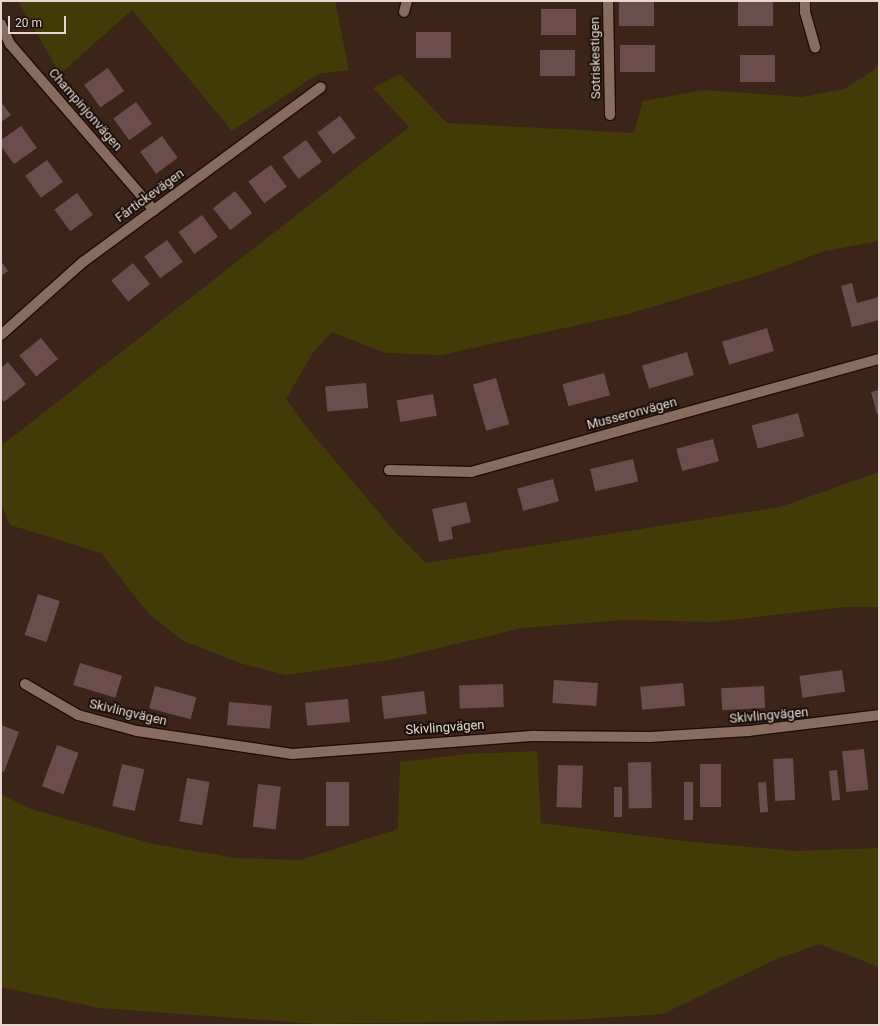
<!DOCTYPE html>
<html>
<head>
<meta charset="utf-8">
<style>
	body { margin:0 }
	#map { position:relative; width:880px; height:1026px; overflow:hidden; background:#3c2419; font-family:Roboto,sans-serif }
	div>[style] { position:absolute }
	.green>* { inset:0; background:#423b07 }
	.building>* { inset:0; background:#6b4d4e; transform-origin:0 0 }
	.roads { filter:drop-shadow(1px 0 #220c04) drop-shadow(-1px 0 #220c04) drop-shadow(0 1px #220c04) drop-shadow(0 -1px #220c04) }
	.minor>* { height:10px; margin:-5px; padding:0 5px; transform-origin:5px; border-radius:5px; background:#896c60 }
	span { translate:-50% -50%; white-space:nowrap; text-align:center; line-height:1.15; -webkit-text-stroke:4px #1b100b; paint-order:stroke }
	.street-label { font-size:13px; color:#e6d6cf }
	.frame { position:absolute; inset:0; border:2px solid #e6d6cf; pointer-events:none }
	.scale { position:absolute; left:8px; top:16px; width:58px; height:18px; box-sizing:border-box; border:2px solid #e6d6cf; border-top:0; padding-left:5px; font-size:12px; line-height:14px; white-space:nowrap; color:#e6d6cf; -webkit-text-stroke:3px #1b100b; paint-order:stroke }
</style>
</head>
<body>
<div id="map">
	<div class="green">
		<div style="clip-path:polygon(18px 1px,335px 1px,349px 70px,318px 74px,232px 131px,132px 10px,60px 74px)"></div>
		<div style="clip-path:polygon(879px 64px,879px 241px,825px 251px,762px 274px,628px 314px,441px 355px,386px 353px,332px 332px,312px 354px,286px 399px,304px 424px,397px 534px,426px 563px,780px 507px,879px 472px,879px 607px,845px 607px,712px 622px,625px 620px,522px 628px,389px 660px,286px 675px,243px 664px,183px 641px,148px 613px,101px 553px,10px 525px,1px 505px,1px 446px,409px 127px,373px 88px,400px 74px,447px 123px,634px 133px,643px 101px,704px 90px,802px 97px,844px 89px,875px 69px)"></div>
		<div style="clip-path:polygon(537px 751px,541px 823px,683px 841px,796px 851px,879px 848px,879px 967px,819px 944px,772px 961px,663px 1014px,570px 1020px,317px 1024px,100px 1008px,1px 987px,1px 794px,28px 808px,153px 844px,235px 858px,300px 860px,398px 829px,400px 762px,466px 754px)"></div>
	</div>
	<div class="building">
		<div style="left:619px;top:1px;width:35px;height:25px"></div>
		<div style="left:738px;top:1px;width:35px;height:25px"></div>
		<div style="left:541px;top:9px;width:35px;height:26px"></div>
		<div style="left:416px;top:32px;width:35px;height:26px"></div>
		<div style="left:620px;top:45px;width:35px;height:27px"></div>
		<div style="left:540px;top:50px;width:35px;height:26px"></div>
		<div style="left:775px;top:55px;width:27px;height:35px;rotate:90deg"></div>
		<div style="left:108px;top:68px;width:28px;height:29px;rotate:55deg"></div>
		<div style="clip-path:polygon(1px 102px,11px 115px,1px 122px)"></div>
		<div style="left:136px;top:102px;width:27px;height:28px;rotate:54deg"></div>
		<div style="left:340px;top:116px;width:27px;height:28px;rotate:54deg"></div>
		<div style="clip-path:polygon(21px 126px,37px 148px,14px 164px,1px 146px,1px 140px)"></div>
		<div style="left:162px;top:136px;width:27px;height:27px;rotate:54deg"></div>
		<div style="left:306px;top:140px;width:27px;height:29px;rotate:54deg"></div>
		<div style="left:47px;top:160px;width:27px;height:27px;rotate:54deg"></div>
		<div style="left:271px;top:165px;width:27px;height:28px;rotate:54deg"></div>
		<div style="left:235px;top:191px;width:28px;height:28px;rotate:52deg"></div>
		<div style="left:77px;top:193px;width:27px;height:28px;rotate:54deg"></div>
		<div style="left:202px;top:215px;width:27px;height:29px;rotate:54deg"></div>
		<div style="left:167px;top:240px;width:27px;height:28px;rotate:54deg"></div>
		<div style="clip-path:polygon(1px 261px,8px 271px,1px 276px)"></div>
		<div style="left:133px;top:263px;width:27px;height:28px;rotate:51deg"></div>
		<div style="clip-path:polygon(852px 283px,857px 303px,879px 297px,879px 320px,852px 327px,841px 286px)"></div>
		<div style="left:767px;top:328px;width:24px;height:47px;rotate:73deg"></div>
		<div style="left:41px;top:338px;width:27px;height:28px;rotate:51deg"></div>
		<div style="left:687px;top:352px;width:24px;height:47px;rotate:73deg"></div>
		<div style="clip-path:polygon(8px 362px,26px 384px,4px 402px,1px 398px,1px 368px)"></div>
		<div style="left:604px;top:373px;width:23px;height:43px;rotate:75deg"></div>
		<div style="left:496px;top:378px;width:48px;height:24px;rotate:74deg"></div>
		<div style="left:366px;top:383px;width:25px;height:41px;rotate:85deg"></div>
		<div style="clip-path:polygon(879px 390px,879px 414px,877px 414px,871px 392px)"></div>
		<div style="left:433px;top:394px;width:22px;height:37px;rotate:80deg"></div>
		<div style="left:798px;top:413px;width:24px;height:48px;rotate:75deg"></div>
		<div style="left:713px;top:439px;width:23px;height:38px;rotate:75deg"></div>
		<div style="left:633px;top:459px;width:23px;height:44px;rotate:77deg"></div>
		<div style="left:553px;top:479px;width:23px;height:37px;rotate:75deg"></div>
		<div style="clip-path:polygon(466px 502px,471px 522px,451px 527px,453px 539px,439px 542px,432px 509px)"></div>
		<div style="left:38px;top:594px;width:23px;height:43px;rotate:18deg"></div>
		<div style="left:80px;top:663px;width:44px;height:23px;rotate:17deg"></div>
		<div style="left:842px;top:670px;width:22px;height:43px;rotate:82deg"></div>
		<div style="left:554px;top:680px;width:44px;height:23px;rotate:4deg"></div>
		<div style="left:683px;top:683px;width:23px;height:43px;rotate:85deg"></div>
		<div style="left:503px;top:684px;width:23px;height:44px;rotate:88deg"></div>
		<div style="left:155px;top:686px;width:43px;height:23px;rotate:15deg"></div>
		<div style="left:764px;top:686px;width:22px;height:43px;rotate:87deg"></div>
		<div style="left:424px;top:691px;width:23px;height:43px;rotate:83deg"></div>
		<div style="left:348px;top:699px;width:23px;height:43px;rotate:85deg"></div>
		<div style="left:229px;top:702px;width:43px;height:23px;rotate:5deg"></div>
		<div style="clip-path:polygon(1px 725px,19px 732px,4px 772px,1px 771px)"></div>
		<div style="left:57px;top:745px;width:23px;height:44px;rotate:20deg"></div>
		<div style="left:864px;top:749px;width:41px;height:22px;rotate:84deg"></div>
		<div style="left:793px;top:758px;width:42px;height:20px;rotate:87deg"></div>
		<div style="left:651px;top:762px;width:46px;height:23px;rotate:89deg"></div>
		<div style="left:122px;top:764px;width:23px;height:43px;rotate:13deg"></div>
		<div style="left:700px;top:764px;width:21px;height:43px"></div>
		<div style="left:558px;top:765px;width:25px;height:42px;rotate:2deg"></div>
		<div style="left:837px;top:770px;width:30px;height:8px;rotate:84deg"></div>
		<div style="left:187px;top:778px;width:23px;height:44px;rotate:10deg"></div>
		<div style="left:349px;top:782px;width:44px;height:23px;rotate:90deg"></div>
		<div style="left:684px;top:782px;width:9px;height:38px"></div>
		<div style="left:766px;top:782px;width:30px;height:8px;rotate:86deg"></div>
		<div style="left:258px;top:784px;width:23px;height:43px;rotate:7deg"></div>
		<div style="left:614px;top:787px;width:8px;height:30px"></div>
	</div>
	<div class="roads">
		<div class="minor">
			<div style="left:608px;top:1px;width:114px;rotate:89deg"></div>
			<div style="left:805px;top:1px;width:11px;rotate:90deg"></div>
			<div style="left:805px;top:12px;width:37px;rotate:74deg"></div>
			<div style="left:404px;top:12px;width:11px;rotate:-75deg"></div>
			<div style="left:1px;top:24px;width:22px;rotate:66deg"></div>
			<div style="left:10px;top:44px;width:220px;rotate:49.1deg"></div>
			<div style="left:1px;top:335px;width:110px;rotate:-41.7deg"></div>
			<div style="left:83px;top:262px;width:295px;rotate:-36.3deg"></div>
			<div style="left:389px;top:470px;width:82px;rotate:1.4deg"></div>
			<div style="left:471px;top:472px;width:423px;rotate:-15.5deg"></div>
			<div style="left:25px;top:684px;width:61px;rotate:30.3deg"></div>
			<div style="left:78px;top:715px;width:61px;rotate:15.2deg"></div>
			<div style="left:137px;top:731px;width:157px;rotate:8.4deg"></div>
			<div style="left:292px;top:754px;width:243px;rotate:-4.3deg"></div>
			<div style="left:534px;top:736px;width:116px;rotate:0.5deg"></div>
			<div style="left:650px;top:737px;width:99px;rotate:-3.5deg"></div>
			<div style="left:749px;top:731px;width:131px;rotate:-7deg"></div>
		</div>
	</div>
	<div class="street-label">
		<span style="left:596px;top:58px;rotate:-91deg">Sotriskestigen</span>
		<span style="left:85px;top:110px;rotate:49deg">Champinjonvägen</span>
		<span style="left:150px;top:196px;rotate:-36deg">Fårtickevägen</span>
		<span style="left:632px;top:414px;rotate:-15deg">Musseronvägen</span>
		<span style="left:128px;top:713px;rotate:13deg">Skivlingvägen</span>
		<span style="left:769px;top:716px;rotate:-5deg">Skivlingvägen</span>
		<span style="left:445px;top:728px;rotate:-4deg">Skivlingvägen</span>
	</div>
	<div class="frame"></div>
	<div class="scale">20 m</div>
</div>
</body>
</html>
